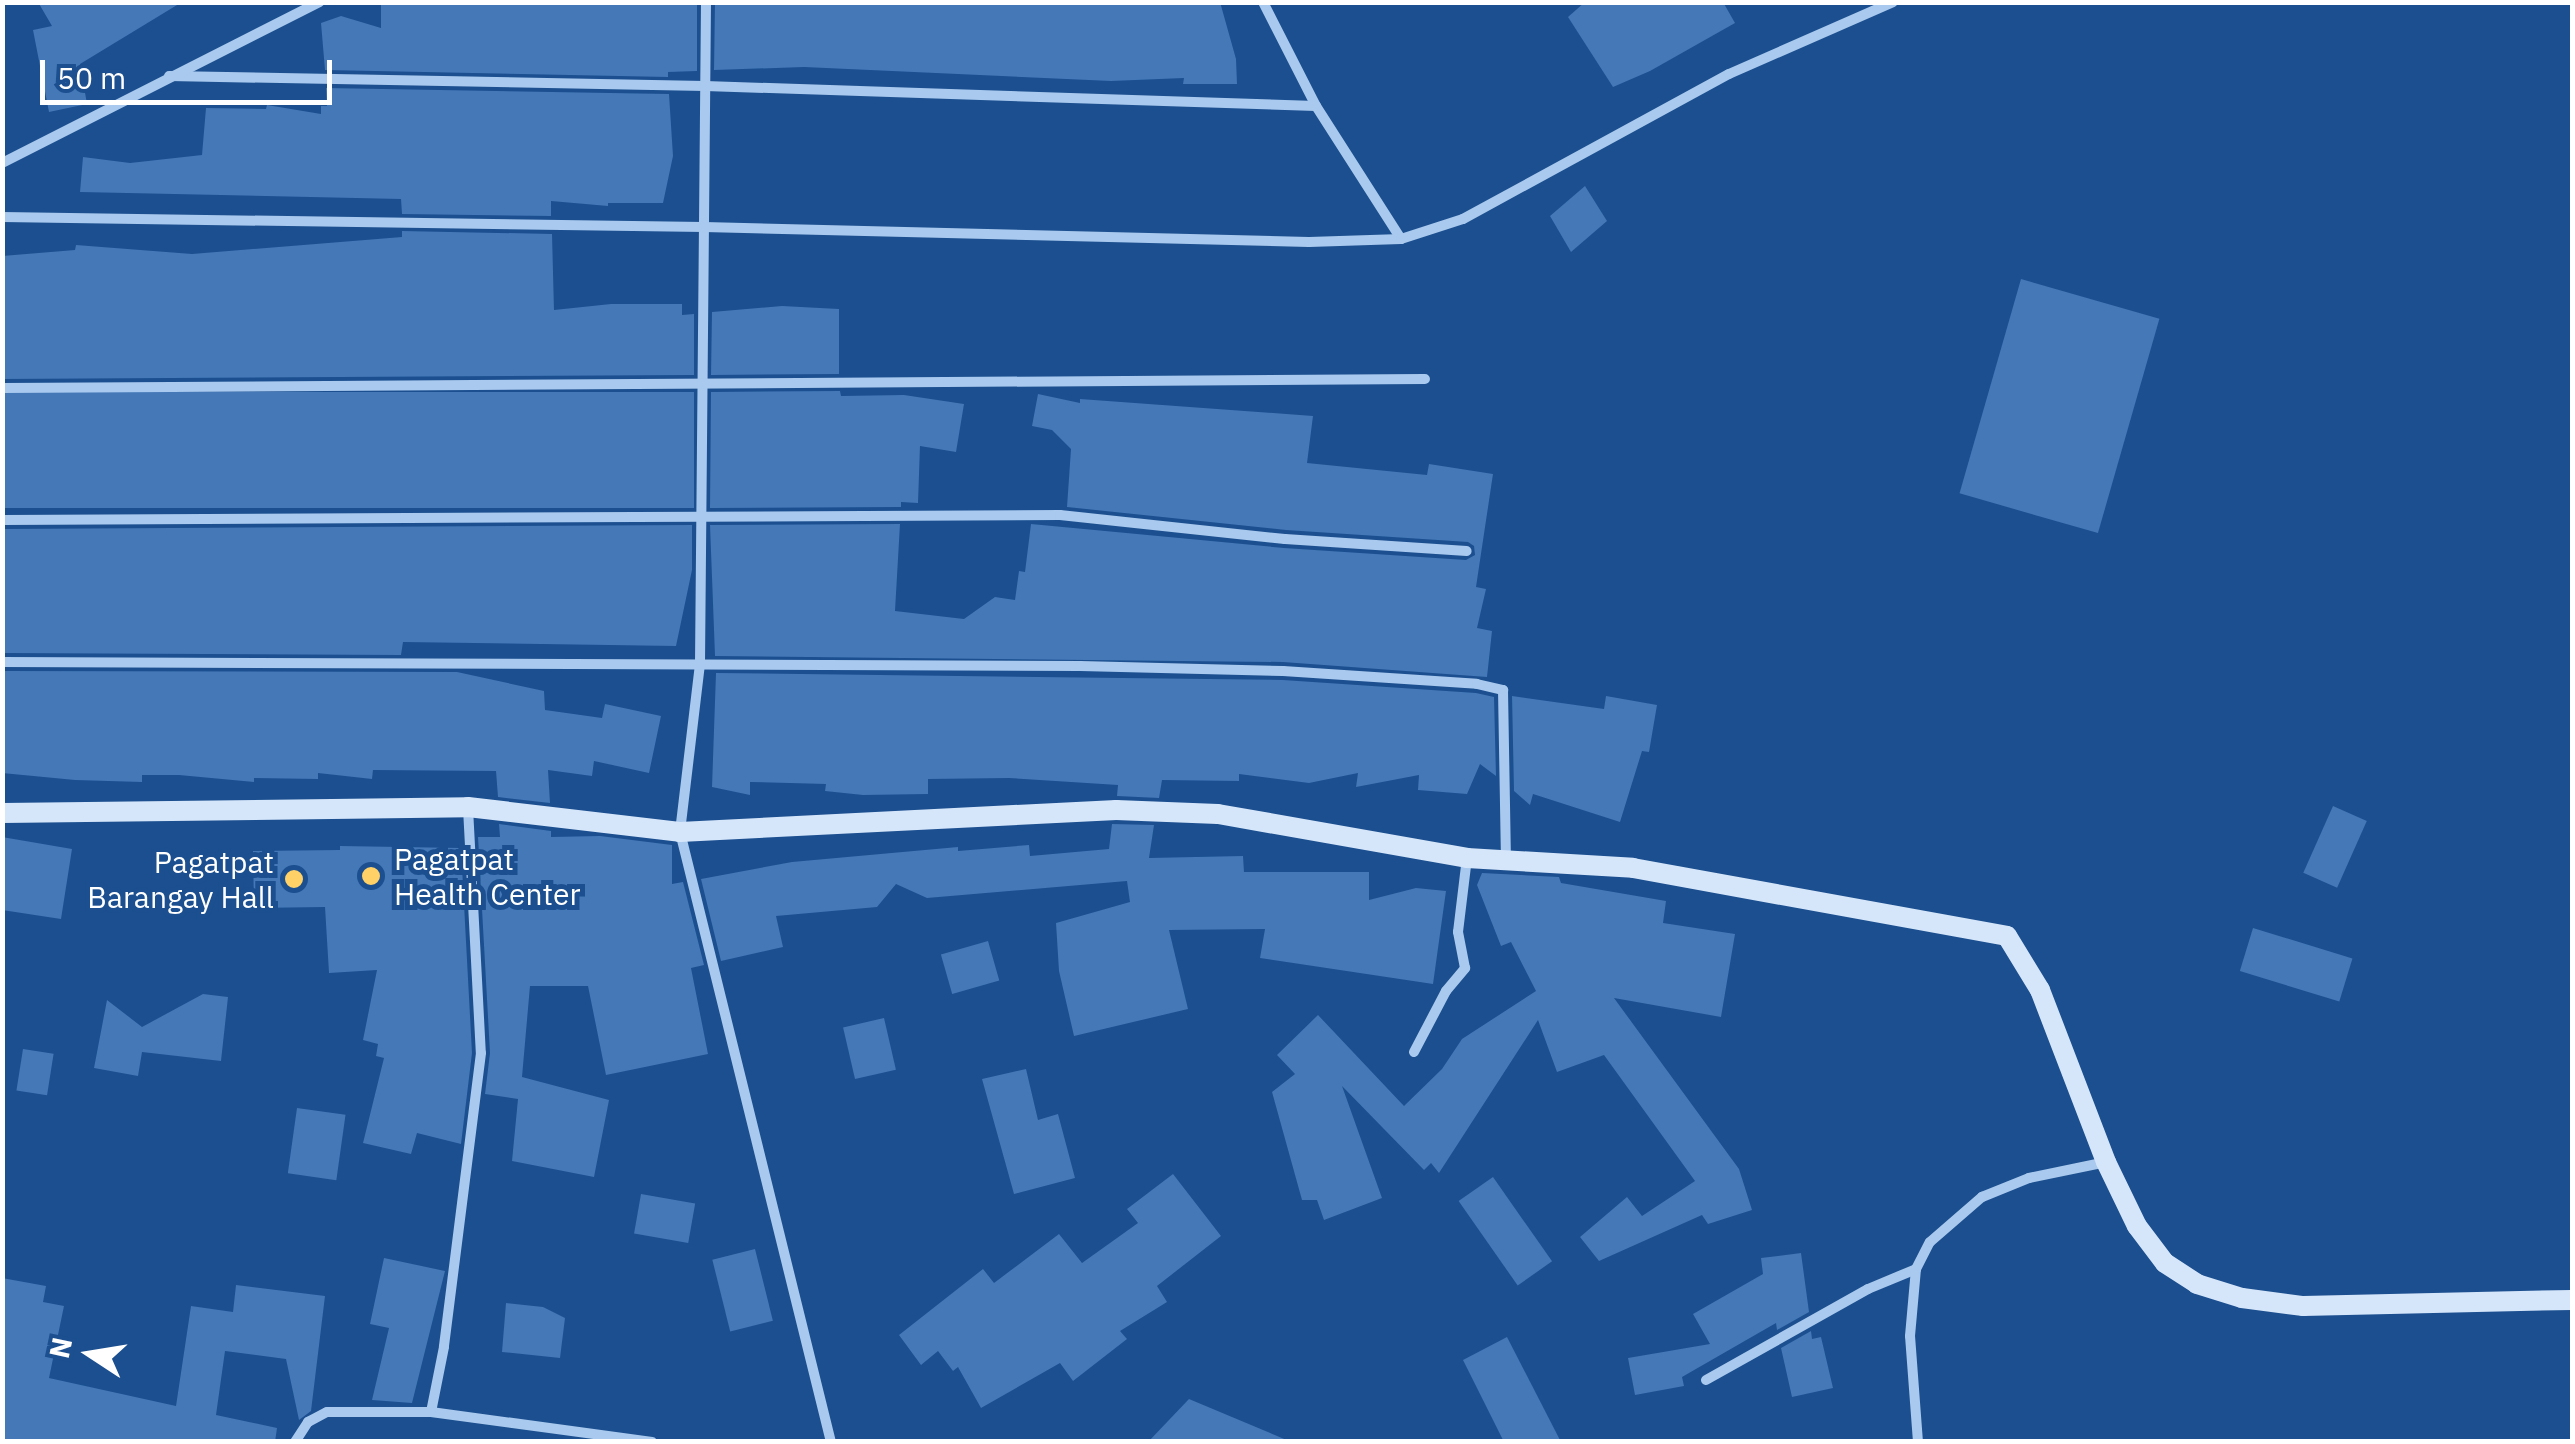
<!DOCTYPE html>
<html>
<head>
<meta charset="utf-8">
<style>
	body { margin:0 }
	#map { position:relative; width:2575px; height:1444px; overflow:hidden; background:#1b4f8f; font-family:"IBM Plex Sans",sans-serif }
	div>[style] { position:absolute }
	.building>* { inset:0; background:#4478b7; transform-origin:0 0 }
	.street>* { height:10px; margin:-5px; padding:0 5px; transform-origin:5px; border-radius:5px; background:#a9c9ee }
	.secondary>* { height:20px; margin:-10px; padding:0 10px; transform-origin:10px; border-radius:10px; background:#d6e6fa }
	.dots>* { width:28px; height:28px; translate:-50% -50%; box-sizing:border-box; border:5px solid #1b4f8f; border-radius:50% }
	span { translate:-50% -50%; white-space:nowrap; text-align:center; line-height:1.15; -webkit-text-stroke:10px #1b4f8f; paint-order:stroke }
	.poi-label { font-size:30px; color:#fff }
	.left { translate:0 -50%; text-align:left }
	.right { translate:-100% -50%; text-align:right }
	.frame { position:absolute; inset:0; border:5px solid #fff; pointer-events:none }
	.north { position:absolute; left:40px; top:1304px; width:100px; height:100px; -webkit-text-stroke:8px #1b4f8f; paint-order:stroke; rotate:282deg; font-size:28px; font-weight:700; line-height:40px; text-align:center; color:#fff }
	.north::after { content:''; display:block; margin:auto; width:35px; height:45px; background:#fff; clip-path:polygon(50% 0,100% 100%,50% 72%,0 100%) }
	.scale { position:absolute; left:40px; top:60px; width:292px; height:45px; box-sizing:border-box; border:5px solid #fff; border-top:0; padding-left:12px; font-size:30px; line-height:35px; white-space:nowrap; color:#fff; -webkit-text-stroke:8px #1b4f8f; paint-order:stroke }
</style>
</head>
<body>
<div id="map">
	<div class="building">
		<div style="clip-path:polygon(38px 2px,182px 2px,80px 64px,87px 104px,49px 112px,33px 30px,52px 26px)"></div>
		<div style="clip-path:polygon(381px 2px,697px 2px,697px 71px,668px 72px,668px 77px,325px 70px,321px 23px,341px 16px,381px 28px)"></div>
		<div style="clip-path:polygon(715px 2px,1220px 2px,1236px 59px,1237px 84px,1183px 84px,1184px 78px,1111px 81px,804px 67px,714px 70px)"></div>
		<div style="clip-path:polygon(1585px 2px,1723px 2px,1735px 23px,1650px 71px,1613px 87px,1568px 17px)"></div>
		<div style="clip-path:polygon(326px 88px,669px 94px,673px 156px,663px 203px,608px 203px,608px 206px,551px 201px,551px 216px,402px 214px,401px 199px,80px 192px,83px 157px,130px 163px,202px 155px,206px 108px,266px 109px,267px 105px,321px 114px,321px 106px,327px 106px)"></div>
		<div style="clip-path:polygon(1585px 186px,1607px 221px,1571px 252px,1550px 216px)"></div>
		<div style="clip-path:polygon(402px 231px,552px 234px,554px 310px,611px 304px,682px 304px,682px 315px,694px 314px,694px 375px,2px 379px,2px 256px,75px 250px,76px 245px,192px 254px,402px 237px)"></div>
		<div style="left:2021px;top:279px;width:144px;height:223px;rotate:16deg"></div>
		<div style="clip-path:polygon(782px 306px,839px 309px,839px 374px,711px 375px,712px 312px)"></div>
		<div style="clip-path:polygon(840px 391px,841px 396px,904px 395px,964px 404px,956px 452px,920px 446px,918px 503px,901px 502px,901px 507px,710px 508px,711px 392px)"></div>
		<div style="left:694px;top:392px;width:116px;height:692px;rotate:90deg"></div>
		<div style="clip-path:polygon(1038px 394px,1080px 403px,1080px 399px,1313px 416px,1307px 463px,1427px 475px,1429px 464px,1493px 474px,1476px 587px,1486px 589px,1477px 628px,1492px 631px,1487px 677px,1283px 662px,715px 656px,710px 525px,900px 524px,895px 611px,964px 619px,995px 597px,1015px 600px,1019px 571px,1025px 572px,1031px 524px,1284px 548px,1466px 560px,1475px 555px,1474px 546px,1468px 542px,1286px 530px,1067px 507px,1071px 449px,1052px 430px,1032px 426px)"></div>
		<div style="clip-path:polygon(692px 525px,692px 570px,676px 646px,403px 642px,401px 655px,2px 653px,2px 529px)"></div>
		<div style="clip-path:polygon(2px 671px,457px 672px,544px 691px,545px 710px,602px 718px,605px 704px,661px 716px,649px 773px,594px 761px,592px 776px,548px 770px,550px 803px,498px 797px,496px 771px,373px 770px,372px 779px,318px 773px,318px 779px,254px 778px,254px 782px,179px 775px,142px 775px,142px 782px,75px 780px,2px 773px)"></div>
		<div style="clip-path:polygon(716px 673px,1283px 680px,1476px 693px,1494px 697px,1496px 776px,1480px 764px,1467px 794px,1418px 790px,1419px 775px,1356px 787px,1358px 773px,1309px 783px,1239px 774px,1239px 781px,1162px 780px,1159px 798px,1117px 796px,1118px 785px,1009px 778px,928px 779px,928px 794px,863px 795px,825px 791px,826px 784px,750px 782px,750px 795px,712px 787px)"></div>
		<div style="clip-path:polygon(1512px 696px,1604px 709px,1606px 696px,1657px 705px,1649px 752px,1642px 751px,1620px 822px,1533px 794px,1530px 805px,1514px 791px)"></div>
		<div style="left:2333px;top:806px;width:37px;height:73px;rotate:24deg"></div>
		<div style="clip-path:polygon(499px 824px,551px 831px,551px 837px,600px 836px,672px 845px,672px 884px,683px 882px,704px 965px,691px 968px,708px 1054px,606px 1075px,588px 986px,530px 986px,522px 1077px,609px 1100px,594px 1177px,512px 1161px,518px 1099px,485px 1094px,490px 1053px,478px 837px,500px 837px)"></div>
		<div style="clip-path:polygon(1112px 824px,1154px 825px,1149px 858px,1243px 856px,1244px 872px,1369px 872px,1369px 900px,1416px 888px,1446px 891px,1433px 984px,1260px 958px,1265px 929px,1169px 930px,1188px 1009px,1074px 1036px,1059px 971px,1056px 923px,1130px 902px,1127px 881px,927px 898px,896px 884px,877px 907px,776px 916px,783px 947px,721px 961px,701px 879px,792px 862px,958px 847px,958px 851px,1029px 845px,1030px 856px,1109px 849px)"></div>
		<div style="clip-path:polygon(2px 837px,72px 849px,61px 919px,2px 910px)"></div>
		<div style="clip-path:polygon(340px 846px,461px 848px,472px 1053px,461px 1144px,417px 1133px,411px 1154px,363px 1143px,384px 1058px,376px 1056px,378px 1044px,363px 1040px,377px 970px,329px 973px,325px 907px,254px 908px,253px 851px,340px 850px)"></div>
		<div style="clip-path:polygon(1482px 873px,1559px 877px,1561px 883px,1666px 901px,1663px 923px,1735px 934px,1721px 1017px,1614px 998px,1739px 1169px,1752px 1210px,1708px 1224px,1702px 1215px,1599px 1261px,1580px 1237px,1627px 1197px,1642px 1216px,1695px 1181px,1604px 1055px,1557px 1072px,1538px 1020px,1439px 1173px,1431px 1163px,1424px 1170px,1342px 1086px,1382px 1198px,1324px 1220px,1317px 1200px,1302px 1200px,1272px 1092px,1295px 1074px,1277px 1055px,1318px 1015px,1404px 1106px,1442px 1069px,1462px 1039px,1536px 991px,1511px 942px,1501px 946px,1477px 885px)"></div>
		<div style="left:2253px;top:928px;width:104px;height:45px;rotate:17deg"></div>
		<div style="left:988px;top:941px;width:41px;height:49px;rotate:74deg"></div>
		<div style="clip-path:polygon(203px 994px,228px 997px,221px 1061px,142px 1052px,138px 1076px,94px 1068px,107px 1000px,142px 1027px)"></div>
		<div style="left:884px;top:1018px;width:53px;height:42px;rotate:77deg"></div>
		<div style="left:23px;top:1049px;width:31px;height:42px;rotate:9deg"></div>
		<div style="clip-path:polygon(1026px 1069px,1038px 1120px,1058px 1114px,1075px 1178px,1014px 1194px,982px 1079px)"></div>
		<div style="left:297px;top:1108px;width:49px;height:66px;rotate:8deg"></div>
		<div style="clip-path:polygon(1173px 1174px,1221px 1236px,1157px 1286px,1167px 1302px,1120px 1331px,1127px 1339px,1073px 1381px,1060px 1363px,981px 1408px,958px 1367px,953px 1371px,938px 1351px,921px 1365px,899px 1335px,983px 1269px,994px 1283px,1059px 1234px,1082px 1263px,1138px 1223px,1127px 1209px)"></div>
		<div style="left:1493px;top:1177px;width:103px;height:42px;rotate:55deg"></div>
		<div style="left:641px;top:1194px;width:55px;height:40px;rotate:10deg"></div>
		<div style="left:755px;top:1249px;width:74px;height:44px;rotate:76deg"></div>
		<div style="clip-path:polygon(1801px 1253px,1809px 1312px,1777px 1330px,1776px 1323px,1682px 1377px,1684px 1386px,1635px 1395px,1628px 1358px,1710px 1344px,1693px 1314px,1763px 1274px,1761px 1258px)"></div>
		<div style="clip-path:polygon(384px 1258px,445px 1271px,412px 1403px,372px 1400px,389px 1328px,370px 1324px)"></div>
		<div style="clip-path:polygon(2px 1278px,46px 1286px,43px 1302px,64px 1306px,49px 1378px,176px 1406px,191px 1306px,233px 1312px,236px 1285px,325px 1296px,311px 1411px,299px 1420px,286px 1359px,225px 1351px,216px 1415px,277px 1428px,275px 1442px,2px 1442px)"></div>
		<div style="clip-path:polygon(506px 1303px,543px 1307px,565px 1318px,560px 1358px,502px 1352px)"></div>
		<div style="clip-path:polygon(1811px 1331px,1812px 1339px,1821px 1337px,1833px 1388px,1792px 1397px,1781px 1348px)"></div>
		<div style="clip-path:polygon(1507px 1337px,1561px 1442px,1504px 1442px,1463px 1360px)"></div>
		<div style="clip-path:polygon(1189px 1399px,1289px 1441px,1289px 1442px,1148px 1442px)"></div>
	</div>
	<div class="street">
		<div style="left:706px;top:2px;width:662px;rotate:90.52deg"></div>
		<div style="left:700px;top:664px;width:169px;rotate:96.8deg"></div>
		<div style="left:680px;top:832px;width:628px;rotate:76.1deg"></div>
		<div style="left:1263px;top:2px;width:117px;rotate:63deg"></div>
		<div style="left:1316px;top:106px;width:158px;rotate:57.4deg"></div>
		<div style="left:169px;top:76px;width:536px;rotate:1.07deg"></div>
		<div style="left:705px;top:86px;width:611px;rotate:1.87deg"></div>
		<div style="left:2px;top:163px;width:356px;rotate:-26.9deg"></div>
		<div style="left:2px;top:217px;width:702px;rotate:0.82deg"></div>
		<div style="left:704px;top:227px;width:605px;rotate:1.42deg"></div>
		<div style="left:1309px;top:242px;width:92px;rotate:-1.9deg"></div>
		<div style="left:1401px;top:239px;width:65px;rotate:-17.9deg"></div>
		<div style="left:1463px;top:219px;width:303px;rotate:-28.6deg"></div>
		<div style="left:1729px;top:74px;width:179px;rotate:-23.7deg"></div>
		<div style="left:2px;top:388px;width:1423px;rotate:-0.36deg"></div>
		<div style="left:2px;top:520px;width:1058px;rotate:-0.27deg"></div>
		<div style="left:1060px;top:515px;width:226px;rotate:6.1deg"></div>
		<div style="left:1285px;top:539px;width:182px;rotate:3.8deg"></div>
		<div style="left:2px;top:662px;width:1078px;rotate:0.21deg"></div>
		<div style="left:1080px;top:666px;width:203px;rotate:1.4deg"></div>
		<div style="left:1283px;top:671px;width:194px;rotate:3.8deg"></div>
		<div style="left:1477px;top:684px;width:27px;rotate:13deg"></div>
		<div style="left:1503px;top:690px;width:168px;rotate:89deg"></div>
		<div style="left:468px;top:808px;width:245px;rotate:87deg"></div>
		<div style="left:481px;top:1053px;width:296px;rotate:97.2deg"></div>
		<div style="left:444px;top:1347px;width:66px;rotate:101.3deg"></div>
		<div style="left:431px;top:1412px;width:223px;rotate:7.7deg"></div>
		<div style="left:1414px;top:1052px;width:69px;rotate:-62.3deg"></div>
		<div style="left:1446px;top:991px;width:30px;rotate:-50deg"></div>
		<div style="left:1465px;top:968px;width:37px;rotate:-101deg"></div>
		<div style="left:1458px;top:932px;width:75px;rotate:-83.1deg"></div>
		<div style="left:1706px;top:1380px;width:186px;rotate:-29.3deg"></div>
		<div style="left:1868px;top:1289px;width:52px;rotate:-22.6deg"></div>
		<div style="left:295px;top:1442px;width:24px;rotate:-57deg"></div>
		<div style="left:308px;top:1422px;width:21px;rotate:-28deg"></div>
		<div style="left:327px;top:1412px;width:104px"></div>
		<div style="left:1918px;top:1442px;width:106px;rotate:-94.3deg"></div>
		<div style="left:1910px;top:1336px;width:67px;rotate:-84.9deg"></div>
		<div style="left:1916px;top:1269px;width:30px;rotate:-63deg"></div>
		<div style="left:1930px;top:1242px;width:69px;rotate:-40.9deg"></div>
		<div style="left:1982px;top:1197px;width:51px;rotate:-22deg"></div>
		<div style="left:2029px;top:1178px;width:79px;rotate:-11.7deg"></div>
	</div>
	<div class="secondary">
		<div style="left:2px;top:813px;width:466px;rotate:-0.7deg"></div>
		<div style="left:468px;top:807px;width:213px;rotate:6.7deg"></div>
		<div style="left:680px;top:832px;width:437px;rotate:-2.9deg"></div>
		<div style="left:1116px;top:810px;width:102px;rotate:2.2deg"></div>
		<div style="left:1218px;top:814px;width:253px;rotate:10deg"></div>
		<div style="left:1467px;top:858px;width:166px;rotate:3.4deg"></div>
		<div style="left:1633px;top:868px;width:380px;rotate:10.3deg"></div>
		<div style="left:2007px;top:936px;width:63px;rotate:58.6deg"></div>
		<div style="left:2040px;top:990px;width:184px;rotate:69deg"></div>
		<div style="left:2106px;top:1162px;width:71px;rotate:64.2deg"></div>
		<div style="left:2137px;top:1226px;width:46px;rotate:52.9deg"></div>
		<div style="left:2165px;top:1263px;width:38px;rotate:33deg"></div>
		<div style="left:2197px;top:1284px;width:47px;rotate:17.3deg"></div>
		<div style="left:2242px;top:1298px;width:62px;rotate:7.5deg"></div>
		<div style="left:2303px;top:1306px;width:269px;rotate:-1.3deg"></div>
	</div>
	<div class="dots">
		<div style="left:371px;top:876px;background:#ffd166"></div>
		<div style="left:294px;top:879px;background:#ffd166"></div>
	</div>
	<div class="poi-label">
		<span class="left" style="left:394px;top:876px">Pagatpat<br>Health Center</span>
		<span class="right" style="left:274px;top:879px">Pagatpat<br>Barangay Hall</span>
	</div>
	<div class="frame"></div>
	<div class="north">N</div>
	<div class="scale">50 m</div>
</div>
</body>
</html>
